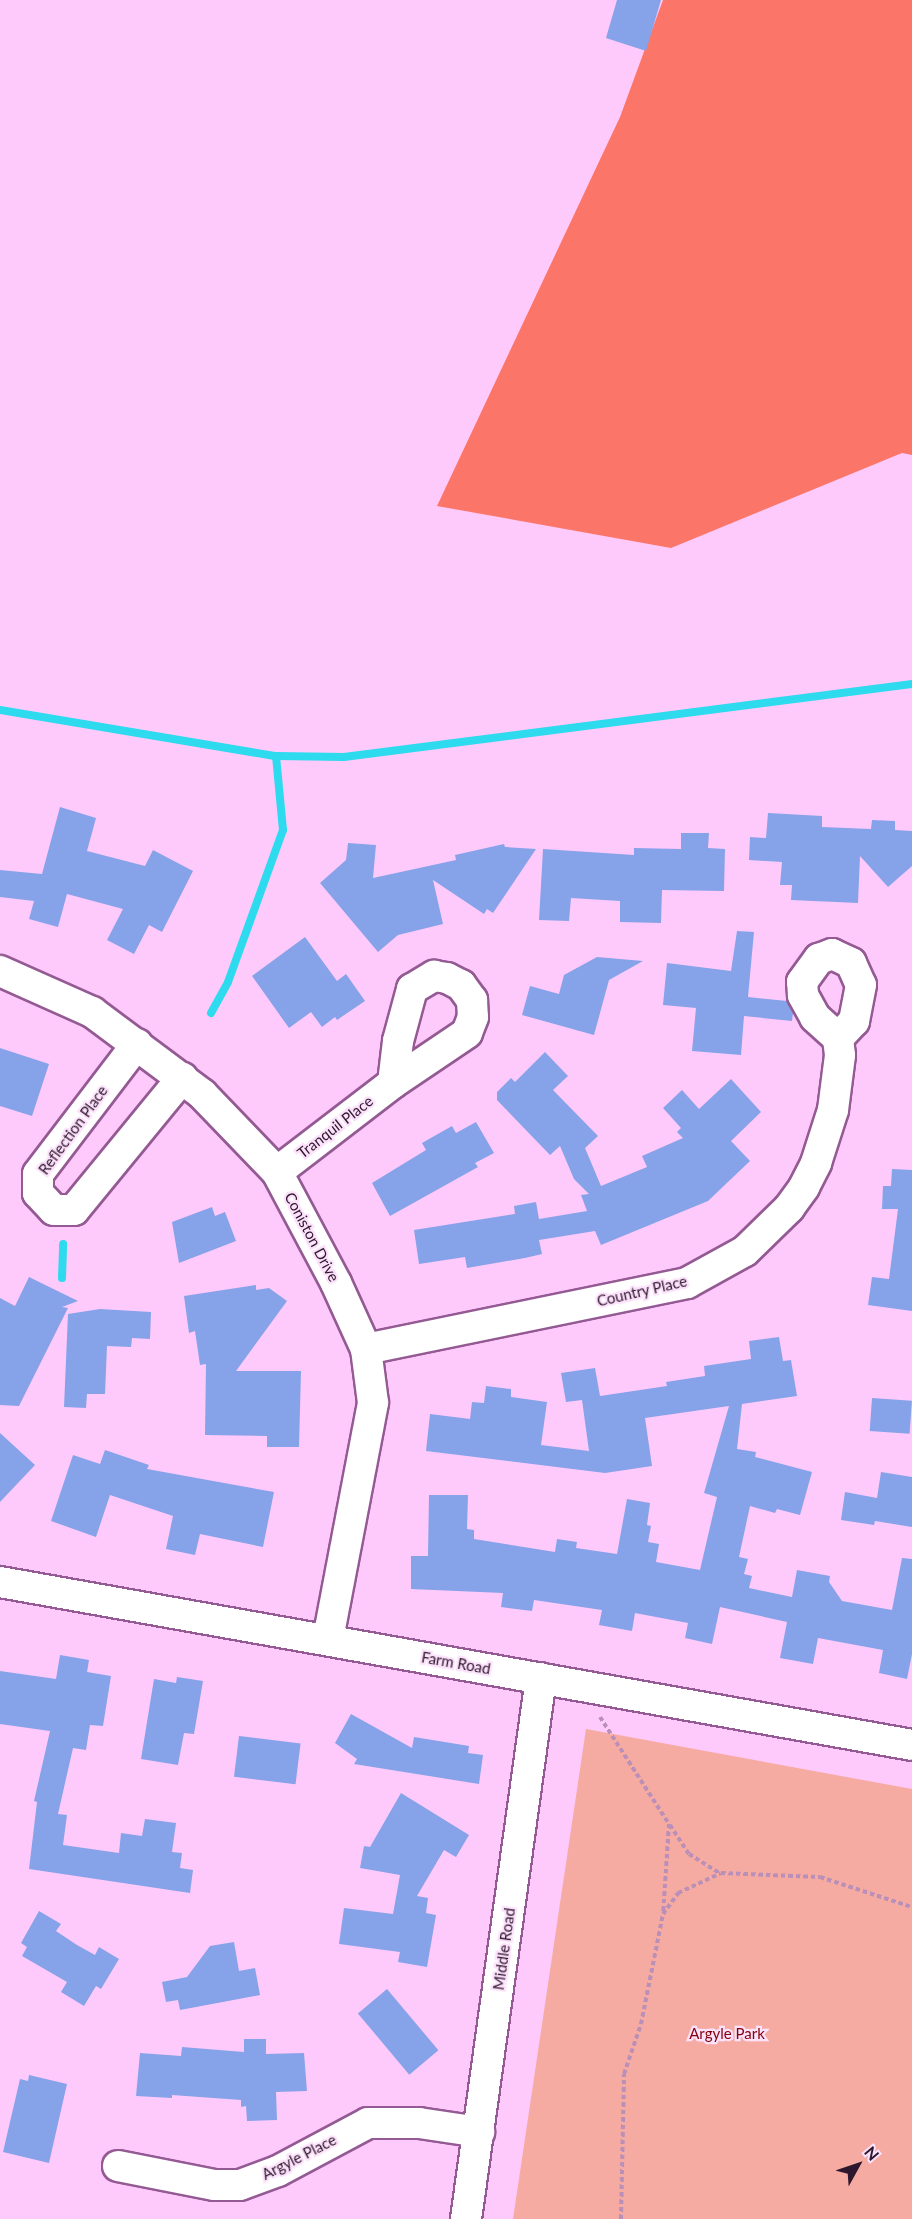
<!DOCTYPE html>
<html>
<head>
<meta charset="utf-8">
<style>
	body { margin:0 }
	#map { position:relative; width:912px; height:2219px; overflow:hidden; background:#fecafc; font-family:Lato,sans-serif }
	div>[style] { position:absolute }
	.green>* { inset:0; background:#f6aba2 }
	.forest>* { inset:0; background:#fb7669 }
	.stream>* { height:8px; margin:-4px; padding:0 4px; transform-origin:4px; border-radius:4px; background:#2edaee }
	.building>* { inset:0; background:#86a2e9; transform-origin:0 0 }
	.path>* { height:4px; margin-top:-2px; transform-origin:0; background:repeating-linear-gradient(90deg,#ba8fb8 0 4.5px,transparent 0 7.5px) }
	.roads { filter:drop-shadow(2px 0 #945a93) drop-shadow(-2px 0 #945a93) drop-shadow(0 2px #945a93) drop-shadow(0 -2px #945a93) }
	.street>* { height:30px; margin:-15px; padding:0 15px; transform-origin:15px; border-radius:15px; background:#fff }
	span { translate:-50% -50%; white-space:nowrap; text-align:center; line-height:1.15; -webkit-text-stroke:4.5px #fbe1fa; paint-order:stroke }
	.street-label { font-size:15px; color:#2e172e }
	.park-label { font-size:15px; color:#830109 }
	.north { position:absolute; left:828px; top:2135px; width:60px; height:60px; -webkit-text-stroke:4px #fbe1fa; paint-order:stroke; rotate:50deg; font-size:16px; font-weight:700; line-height:24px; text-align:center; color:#2e172e }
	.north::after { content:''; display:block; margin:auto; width:21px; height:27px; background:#2e172e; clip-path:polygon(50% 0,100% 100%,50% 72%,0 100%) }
</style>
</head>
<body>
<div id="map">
	<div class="green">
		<div style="clip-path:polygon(586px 1729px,912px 1789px,912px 2219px,513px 2219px)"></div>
	</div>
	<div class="forest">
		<div style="clip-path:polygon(663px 0,912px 0,912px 455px,902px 453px,671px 548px,437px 506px,620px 117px)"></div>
	</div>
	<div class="stream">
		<div style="left:0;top:710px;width:280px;rotate:9.5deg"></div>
		<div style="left:276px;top:756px;width:68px;rotate:0.8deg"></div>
		<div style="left:344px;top:757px;width:573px;rotate:-7.32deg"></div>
		<div style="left:211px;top:1013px;width:35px;rotate:-61deg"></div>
		<div style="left:228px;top:982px;width:162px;rotate:-70.1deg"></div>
		<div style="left:283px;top:830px;width:74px;rotate:-95.4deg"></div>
		<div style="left:62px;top:1278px;width:34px;rotate:-88deg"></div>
	</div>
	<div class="building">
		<div style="clip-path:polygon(617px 0,661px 0,646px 51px,606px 38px)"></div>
		<div style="clip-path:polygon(60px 807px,96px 818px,87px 851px,145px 866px,153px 850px,193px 871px,162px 932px,149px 925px,134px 954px,107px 940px,123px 909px,67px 894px,58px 927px,29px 919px,34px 901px,0 897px,0 870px,42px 874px)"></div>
		<div style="clip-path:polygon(768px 813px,822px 816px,822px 827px,871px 829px,872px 820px,895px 821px,895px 830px,912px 831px,912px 866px,888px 887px,860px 856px,858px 903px,791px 900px,792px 885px,780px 885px,782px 862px,749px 860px,750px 837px,766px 838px)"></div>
		<div style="clip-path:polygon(681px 833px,709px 833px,708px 848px,725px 849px,724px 891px,662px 890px,661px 923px,620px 922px,620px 901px,571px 898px,569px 921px,539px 920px,543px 849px,634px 855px,634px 848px,681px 849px)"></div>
		<div style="clip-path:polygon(348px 843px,376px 845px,373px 878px,456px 860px,455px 855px,504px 844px,505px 847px,536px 849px,493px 913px,487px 909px,484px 914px,433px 880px,443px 924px,398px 935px,378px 952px,320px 883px,346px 860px)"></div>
		<div style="clip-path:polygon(737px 931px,754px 932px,748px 997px,787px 1001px,793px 1013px,792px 1021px,744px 1016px,741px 1055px,692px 1051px,696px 1008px,663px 1005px,667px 963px,731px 971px)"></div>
		<div style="clip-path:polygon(305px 937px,337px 981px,346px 974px,365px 1001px,337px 1020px,335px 1017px,322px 1027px,311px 1012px,289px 1028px,252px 976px)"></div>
		<div style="clip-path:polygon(597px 957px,643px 961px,609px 980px,594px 1035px,522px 1015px,530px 986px,559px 994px,564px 975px)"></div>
		<div style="clip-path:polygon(0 1048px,49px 1064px,32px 1116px,0 1106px)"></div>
		<div style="clip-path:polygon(545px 1052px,568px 1076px,553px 1090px,598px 1136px,585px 1148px,601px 1186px,647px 1167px,642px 1156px,683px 1138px,677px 1132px,681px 1128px,663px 1108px,682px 1090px,699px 1109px,731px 1079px,761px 1112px,731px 1141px,750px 1161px,708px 1201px,601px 1245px,595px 1231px,539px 1240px,542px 1254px,525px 1258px,467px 1268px,465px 1257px,419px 1264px,414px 1230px,515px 1214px,514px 1206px,536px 1202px,539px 1219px,587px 1211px,581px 1195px,589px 1194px,574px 1179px,560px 1146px,550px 1155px,497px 1100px,497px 1092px,511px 1078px,515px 1082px)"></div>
		<div style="clip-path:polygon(476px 1122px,494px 1153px,475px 1163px,478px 1167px,390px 1216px,372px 1183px,426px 1150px,422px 1143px,452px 1126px,456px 1133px)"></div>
		<div style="clip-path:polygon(892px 1169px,912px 1170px,912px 1311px,868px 1305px,872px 1277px,889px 1279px,898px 1209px,882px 1209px,883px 1186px,891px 1186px)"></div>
		<div style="clip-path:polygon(212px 1207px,215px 1216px,225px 1212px,236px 1241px,179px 1263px,172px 1222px)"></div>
		<div style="clip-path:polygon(29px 1277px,78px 1301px,62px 1307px,68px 1308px,19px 1406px,0 1405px,0 1298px,15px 1306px)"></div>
		<div style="clip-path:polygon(256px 1285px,256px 1290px,269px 1288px,287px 1301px,236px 1371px,301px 1371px,299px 1447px,267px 1447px,267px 1436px,205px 1435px,206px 1364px,200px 1365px,195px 1331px,189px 1333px,184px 1296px)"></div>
		<div style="clip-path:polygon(100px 1309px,151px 1312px,150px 1339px,132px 1338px,131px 1347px,107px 1346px,105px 1394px,87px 1394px,86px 1408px,64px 1407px,68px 1314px)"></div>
		<div style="clip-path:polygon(779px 1337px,783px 1361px,791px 1360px,797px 1396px,742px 1404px,737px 1449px,756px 1452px,755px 1457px,812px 1472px,800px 1515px,777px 1509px,775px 1513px,750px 1506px,739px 1557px,748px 1559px,744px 1574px,752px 1576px,749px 1588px,792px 1597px,797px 1570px,830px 1576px,829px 1582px,842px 1601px,892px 1610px,902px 1558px,912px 1559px,912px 1654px,907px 1679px,879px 1673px,883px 1650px,818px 1638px,813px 1664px,780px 1658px,787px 1622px,720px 1607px,712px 1644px,685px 1638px,688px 1623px,635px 1613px,632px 1631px,599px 1625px,602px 1610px,534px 1600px,532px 1611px,501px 1607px,503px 1593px,411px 1589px,411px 1556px,428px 1556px,429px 1495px,468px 1495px,467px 1529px,474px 1530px,474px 1539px,555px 1552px,557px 1539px,577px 1542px,576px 1548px,617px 1554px,627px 1499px,650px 1503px,647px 1525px,651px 1526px,648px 1542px,659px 1544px,656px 1562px,700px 1570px,717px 1497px,704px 1493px,729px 1406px,645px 1418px,652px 1466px,605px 1473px,426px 1451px,430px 1414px,470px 1419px,472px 1402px,484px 1403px,486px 1386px,511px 1389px,511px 1397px,547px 1402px,541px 1445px,589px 1451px,582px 1400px,566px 1402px,561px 1373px,595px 1368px,600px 1396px,667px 1386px,666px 1382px,705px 1376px,704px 1366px,751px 1359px,749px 1341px)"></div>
		<div style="left:872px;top:1398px;width:40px;height:33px;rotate:4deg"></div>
		<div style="clip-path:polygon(0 1433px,35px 1465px,0 1502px)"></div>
		<div style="clip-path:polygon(105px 1450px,149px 1465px,147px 1469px,274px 1492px,263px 1547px,200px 1534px,195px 1555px,166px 1549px,173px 1516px,110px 1495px,96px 1537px,51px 1521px,73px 1455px,100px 1464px)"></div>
		<div style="clip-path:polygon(881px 1472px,912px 1477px,912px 1527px,875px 1521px,874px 1525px,841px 1520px,845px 1492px,877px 1498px)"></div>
		<div style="clip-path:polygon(60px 1655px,89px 1660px,87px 1672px,111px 1676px,103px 1726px,90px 1725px,86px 1750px,73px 1748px,58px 1814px,67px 1815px,63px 1845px,119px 1853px,121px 1833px,142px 1836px,145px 1819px,176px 1823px,172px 1852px,182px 1853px,180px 1868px,193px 1870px,190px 1893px,29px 1869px,37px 1802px,34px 1801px,50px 1731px,0 1724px,0 1671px,56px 1679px)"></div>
		<div style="clip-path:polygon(177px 1677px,203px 1681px,194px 1734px,184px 1733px,178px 1765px,141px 1759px,154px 1679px,176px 1683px)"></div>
		<div style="clip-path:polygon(351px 1714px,412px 1748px,414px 1737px,469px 1746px,468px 1753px,483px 1755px,479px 1784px,354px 1764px,357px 1759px,335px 1743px)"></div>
		<div style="left:239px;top:1736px;width:62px;height:41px;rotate:7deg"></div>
		<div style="clip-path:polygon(401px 1793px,469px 1835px,456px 1857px,444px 1850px,417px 1896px,428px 1898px,426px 1913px,436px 1915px,427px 1967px,398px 1962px,400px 1952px,339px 1944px,344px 1908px,393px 1914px,400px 1875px,360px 1868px,364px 1846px,370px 1847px)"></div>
		<div style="clip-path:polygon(39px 1911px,61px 1924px,56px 1931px,77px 1945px,95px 1955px,99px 1947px,119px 1959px,101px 1989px,96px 1986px,84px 2006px,61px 1992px,67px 1982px,22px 1956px,27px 1947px,21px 1943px)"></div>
		<div style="clip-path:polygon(234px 1942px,239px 1971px,255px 1968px,260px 1995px,180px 2010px,178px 2000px,166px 2002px,162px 1982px,187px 1977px,210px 1946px)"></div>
		<div style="left:387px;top:1989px;width:80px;height:38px;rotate:50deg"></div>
		<div style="clip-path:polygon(244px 2039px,266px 2039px,266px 2054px,304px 2053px,307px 2091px,276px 2092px,277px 2120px,247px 2121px,246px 2106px,241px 2107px,241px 2100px,172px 2095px,172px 2098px,136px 2096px,140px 2053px,181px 2056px,182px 2047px,244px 2052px)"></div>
		<div style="clip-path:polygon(29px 2075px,67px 2084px,49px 2163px,3px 2152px,20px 2079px,28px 2081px)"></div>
	</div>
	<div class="path">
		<div style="left:600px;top:1717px;width:127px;rotate:57.2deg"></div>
		<div style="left:669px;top:1824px;width:90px;rotate:93.8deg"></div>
		<div style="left:670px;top:1825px;width:35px;rotate:57deg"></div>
		<div style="left:689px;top:1854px;width:36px;rotate:32deg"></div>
		<div style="left:621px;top:2219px;width:145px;rotate:-88.8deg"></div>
		<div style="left:624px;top:2074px;width:53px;rotate:-71.2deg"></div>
		<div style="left:641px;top:2024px;width:112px;rotate:-78.7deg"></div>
		<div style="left:663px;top:1914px;width:26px;rotate:-54deg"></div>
		<div style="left:678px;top:1893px;width:47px;rotate:-24.9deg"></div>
		<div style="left:721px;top:1873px;width:99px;rotate:2.3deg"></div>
		<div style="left:820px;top:1877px;width:97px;rotate:18.1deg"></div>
	</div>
	<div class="roads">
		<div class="street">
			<div style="left:0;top:971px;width:101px;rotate:24deg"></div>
			<div style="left:92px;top:1012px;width:137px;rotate:36.7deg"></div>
			<div style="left:202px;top:1094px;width:108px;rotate:46.1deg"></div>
			<div style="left:277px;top:1172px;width:126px;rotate:62deg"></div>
			<div style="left:336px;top:1283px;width:72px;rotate:65.6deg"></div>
			<div style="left:366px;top:1349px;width:54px;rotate:82.6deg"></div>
			<div style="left:373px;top:1403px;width:240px;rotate:100.8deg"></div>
			<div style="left:137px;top:1044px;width:163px;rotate:127.3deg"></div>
			<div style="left:38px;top:1174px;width:19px;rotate:90deg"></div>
			<div style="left:38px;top:1193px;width:23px;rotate:47deg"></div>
			<div style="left:54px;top:1210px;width:20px"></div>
			<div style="left:74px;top:1210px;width:171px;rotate:-50.7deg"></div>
			<div style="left:277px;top:1172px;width:146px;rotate:-37.5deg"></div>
			<div style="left:393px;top:1083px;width:42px;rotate:-83.2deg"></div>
			<div style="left:398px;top:1041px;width:54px;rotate:-74.9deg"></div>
			<div style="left:412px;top:989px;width:26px;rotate:-31deg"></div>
			<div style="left:434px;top:976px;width:13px;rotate:9deg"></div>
			<div style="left:447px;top:978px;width:16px;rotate:27deg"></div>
			<div style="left:461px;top:985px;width:19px;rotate:54deg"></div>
			<div style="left:472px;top:1000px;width:17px;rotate:87deg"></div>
			<div style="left:473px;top:1017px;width:17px;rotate:111deg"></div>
			<div style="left:467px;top:1033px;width:89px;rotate:146deg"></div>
			<div style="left:366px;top:1349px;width:328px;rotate:-11.6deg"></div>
			<div style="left:687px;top:1283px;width:66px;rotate:-28.9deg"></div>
			<div style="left:745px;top:1251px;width:62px;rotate:-44.3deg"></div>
			<div style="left:789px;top:1208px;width:26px;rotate:-54deg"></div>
			<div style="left:804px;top:1187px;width:27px;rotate:-63deg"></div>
			<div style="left:816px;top:1163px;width:56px;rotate:-72.2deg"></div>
			<div style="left:833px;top:1110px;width:55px;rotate:-82.7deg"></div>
			<div style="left:840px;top:1055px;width:17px;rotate:-97deg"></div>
			<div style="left:838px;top:1038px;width:31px;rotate:-138deg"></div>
			<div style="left:815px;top:1017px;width:25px;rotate:-119deg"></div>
			<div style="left:803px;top:995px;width:13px;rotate:-94deg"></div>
			<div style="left:802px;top:982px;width:29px;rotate:-54deg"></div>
			<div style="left:819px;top:959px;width:14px;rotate:-21deg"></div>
			<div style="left:832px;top:954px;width:21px;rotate:25deg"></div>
			<div style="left:851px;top:963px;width:24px;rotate:66deg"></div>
			<div style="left:861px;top:985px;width:37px;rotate:101deg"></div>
			<div style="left:854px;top:1021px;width:23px;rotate:133deg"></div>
			<div style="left:0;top:1582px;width:926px;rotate:10.13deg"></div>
			<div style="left:118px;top:2166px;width:98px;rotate:11.2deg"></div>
			<div style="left:214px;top:2185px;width:26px"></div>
			<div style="left:240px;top:2185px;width:40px;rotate:-20.2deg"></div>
			<div style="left:278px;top:2171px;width:102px;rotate:-28.1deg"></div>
			<div style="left:368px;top:2123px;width:51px"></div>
			<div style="left:419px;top:2123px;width:61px;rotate:8.5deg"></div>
			<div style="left:466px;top:2219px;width:546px;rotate:-82.11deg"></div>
		</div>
	</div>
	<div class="street-label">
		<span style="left:335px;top:1127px;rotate:-38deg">Tranquil Place</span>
		<span style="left:73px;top:1130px;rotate:-54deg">Reflection Place</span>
		<span style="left:312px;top:1237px;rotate:62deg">Coniston Drive</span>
		<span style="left:642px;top:1291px;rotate:-13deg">Country Place</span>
		<span style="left:456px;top:1663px;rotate:10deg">Farm Road</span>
		<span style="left:504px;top:1949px;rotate:-82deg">Middle Road</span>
		<span style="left:299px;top:2157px;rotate:-27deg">Argyle Place</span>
	</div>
	<div class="park-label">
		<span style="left:727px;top:2034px">Argyle Park</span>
	</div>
	<div class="north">N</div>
</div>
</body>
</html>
